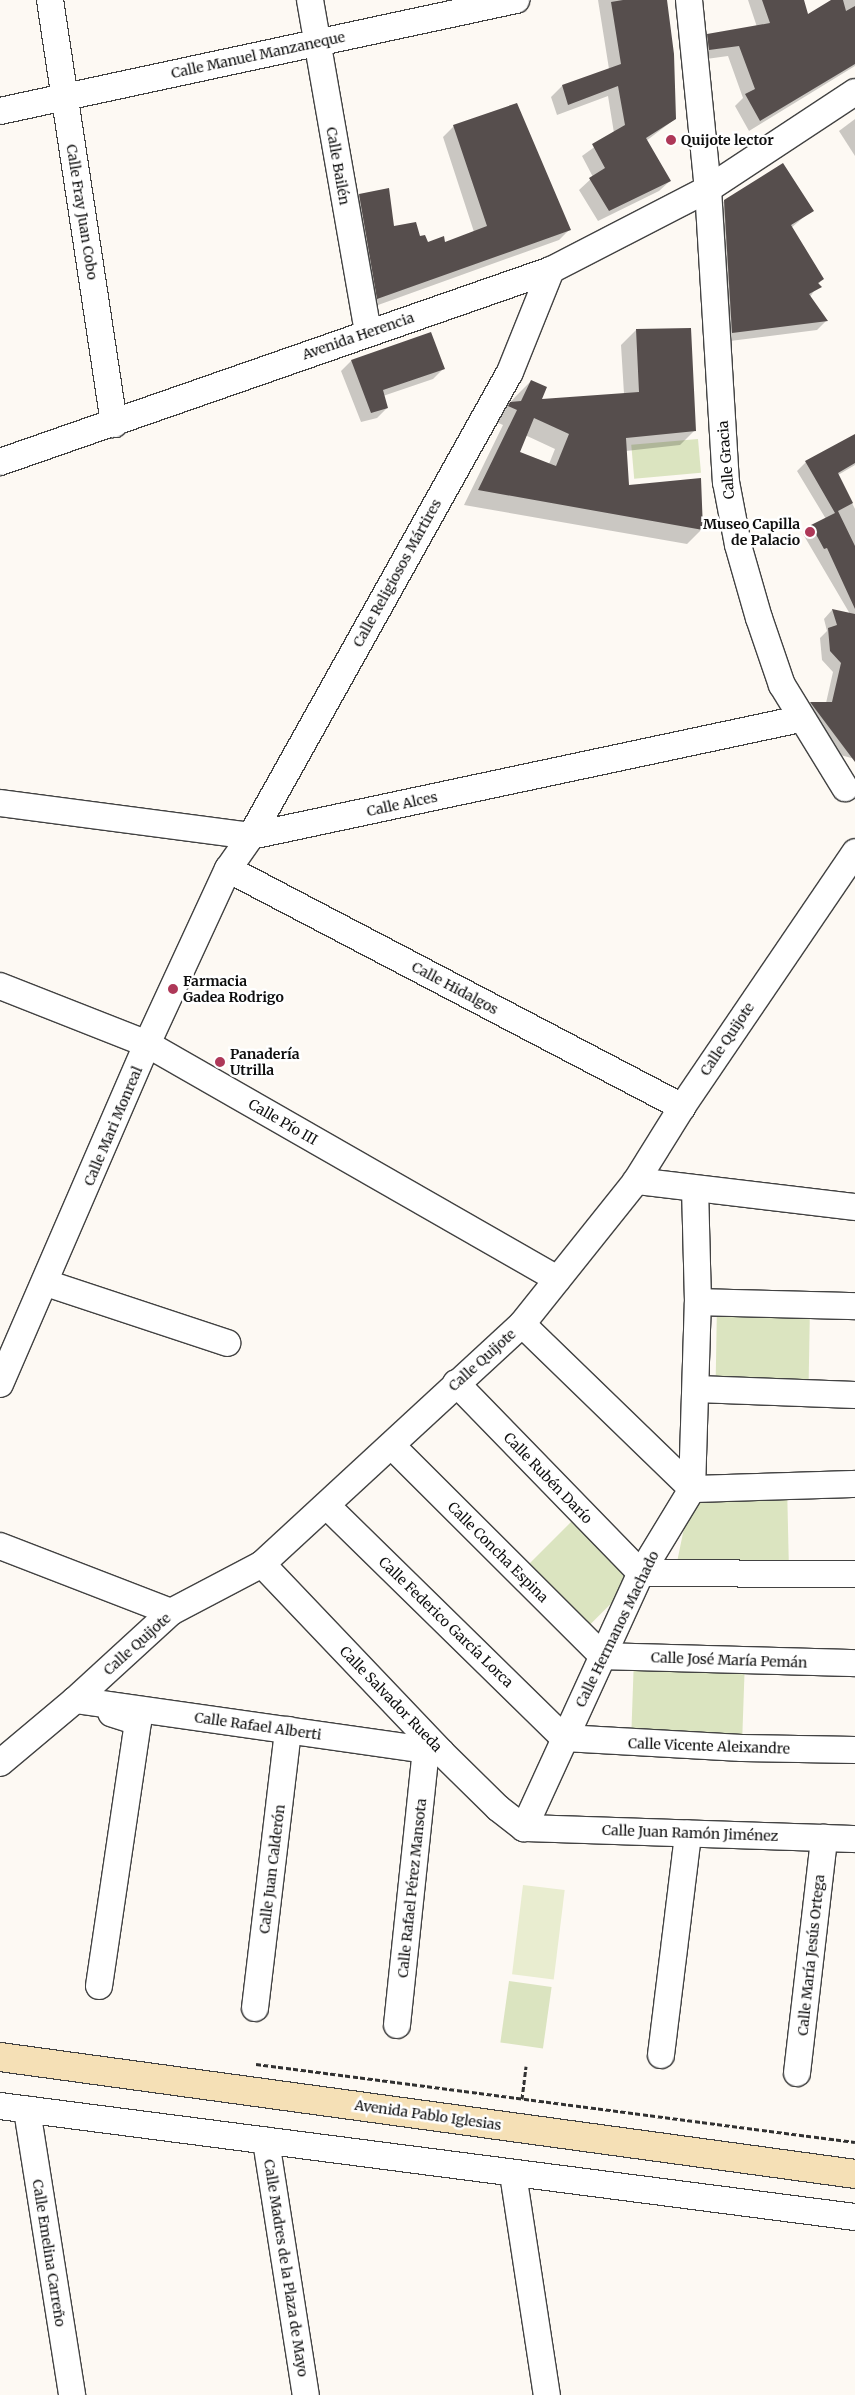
<!DOCTYPE html>
<html>
<head>
<meta charset="utf-8">
<style>
	body { margin:0 }
	#map { position:relative; width:855px; height:2395px; overflow:hidden; background:#fdf9f3; font-family:Merriweather,serif }
	div>[style] { position:absolute }
	.green>* { inset:0; background:#dbe4c0; transform-origin:0 0 }
	.pitch>* { inset:0; background:#e9edd0; transform-origin:0 0 }
	.shadow>* { inset:0; background:#0003 }
	.building>* { inset:0; background:#564e4d }
	.path>* { height:3px; margin-top:-1.5px; transform-origin:0; background:repeating-linear-gradient(90deg,#313131 0 5px,transparent 0 7.5px) }
	.roads { filter:drop-shadow(1px 0 #424242) drop-shadow(-1px 0 #424242) drop-shadow(0 1px #424242) drop-shadow(0 -1px #424242) }
	.street>* { height:26px; margin:-13px; padding:0 13px; transform-origin:13px; border-radius:13px; background:#fff }
	.secondary>* { height:28px; margin:-14px; padding:0 14px; transform-origin:14px; border-radius:14px; background:#f5e0b6 }
	.dots>* { width:14px; height:14px; translate:-50% -50%; box-sizing:border-box; border:2px solid #fff; border-radius:50% }
	span { translate:-50% -50%; white-space:nowrap; text-align:center; line-height:1.15; -webkit-text-stroke:5px #fff; paint-order:stroke }
	.street-label { font-size:14px; color:#0f0f0f }
	.poi-label { font-size:14px; color:#0f0f0f; font-weight:700 }
	.left { translate:0 -50%; text-align:left }
	.right { translate:-100% -50%; text-align:right }
</style>
</head>
<body>
<div id="map">
	<div class="green">
		<div style="left:698px;top:439px;width:34px;height:67px;rotate:85deg"></div>
		<div style="left:717px;top:1304px;width:93px;height:88px;rotate:1deg"></div>
		<div style="clip-path:polygon(787px 1484px,789px 1572px,675px 1572px,692px 1489px)"></div>
		<div style="left:581px;top:1512px;width:86px;height:87px;rotate:45deg"></div>
		<div style="left:634px;top:1657px;width:111px;height:88px;rotate:2deg"></div>
		<div style="left:509px;top:1981px;width:43px;height:62px;rotate:8deg"></div>
	</div>
	<div class="pitch">
		<div style="left:523px;top:1885px;width:42px;height:90px;rotate:7deg"></div>
	</div>
	<div class="shadow">
		<div style="clip-path:polygon(598px 0,666px 0,675px 119px,646px 141px,670px 181px,659px 191px,598px 221px,579px 190px,593px 177px,582px 156px,614px 133px,608px 96px,557px 115px,551px 97px,562px 86px,609px 69px)"></div>
		<div style="clip-path:polygon(748px 0,803px 0,807px 16px,834px 0,855px 0,855px 66px,749px 131px,735px 106px,743px 98px,728px 56px,699px 60px,697px 46px,708px 35px,757px 27px)"></div>
		<div style="clip-path:polygon(855px 119px,855px 156px,839px 131px)"></div>
		<div style="clip-path:polygon(454px 126px,570px 229px,559px 240px,367px 309px,349px 206px,360px 195px,393px 228px,427px 244px,445px 243px,474px 232px,443px 137px)"></div>
		<div style="clip-path:polygon(724px 201px,812px 210px,791px 228px,822px 279px,810px 297px,826px 321px,817px 330px,722px 342px,714px 212px)"></div>
		<div style="clip-path:polygon(evenodd,636px 330px,695px 430px,680px 445px,626px 451px,628px 486px,702px 529px,687px 544px,464px 505px,503px 425px,494px 421px,516px 396px,531px 381px,540px 400px,624px 394px,621px 345px,636px 330px,525px 435px,555px 449px,549px 464px,519px 452px,525px 435px)"></div>
		<div style="clip-path:polygon(430px 334px,443px 369px,433px 379px,383px 396px,387px 408px,377px 418px,361px 422px,341px 371px,351px 361px)"></div>
		<div style="clip-path:polygon(855px 437px,855px 465px,838px 475px,855px 509px,855px 759px,833px 753px,802px 711px,810px 703px,826px 703px,833px 672px,822px 660px,820px 638px,827px 631px,824px 619px,832px 610px,850px 614px,803px 534px,826px 519px,797px 471px,806px 462px)"></div>
	</div>
	<div class="building">
		<div style="clip-path:polygon(623px 0,667px 0,674px 54px,676px 119px,646px 138px,671px 181px,609px 211px,589px 178px,605px 168px,592px 144px,625px 125px,618px 86px,568px 105px,562px 85px,621px 64px,611px 2px)"></div>
		<div style="clip-path:polygon(762px 0,804px 0,808px 14px,831px 0,843px 0,846px 11px,855px 6px,855px 64px,760px 121px,745px 94px,755px 89px,739px 46px,709px 50px,707px 34px,770px 23px)"></div>
		<div style="clip-path:polygon(517px 103px,571px 230px,377px 299px,359px 194px,389px 188px,394px 226px,416px 222px,420px 236px,425px 235px,428px 242px,444px 236px,445px 242px,487px 226px,453px 125px)"></div>
		<div style="clip-path:polygon(783px 163px,814px 211px,791px 225px,824px 279px,818px 283px,822px 287px,809px 294px,828px 321px,732px 333px,724px 200px)"></div>
		<div style="clip-path:polygon(evenodd,691px 328px,696px 431px,626px 438px,629px 485px,701px 478px,703px 530px,478px 490px,517px 410px,508px 406px,510px 402px,521px 401px,531px 380px,547px 387px,542px 399px,639px 392px,636px 329px,691px 328px,534px 418px,569px 434px,556px 466px,520px 452px,534px 418px)"></div>
		<div style="clip-path:polygon(431px 332px,445px 369px,383px 390px,388px 408px,371px 413px,351px 360px)"></div>
		<div style="clip-path:polygon(855px 434px,855px 463px,838px 473px,853px 503px,838px 511px,855px 546px,855px 609px,827px 548px,824px 549px,811px 525px,835px 513px,805px 461px)"></div>
		<div style="clip-path:polygon(832px 609px,855px 614px,855px 762px,810px 702px,832px 702px,841px 663px,830px 651px,828px 628px,837px 625px)"></div>
	</div>
	<div class="path">
		<div style="left:256px;top:2064px;width:604px;rotate:7.42deg"></div>
		<div style="left:522px;top:2099px;width:33px;rotate:-83deg"></div>
	</div>
	<div class="roads">
		<div class="street">
			<div style="left:50px;top:0;width:429px;rotate:81.4deg"></div>
			<div style="left:310px;top:0;width:337px;rotate:80.1deg"></div>
			<div style="left:689px;top:0;width:190px;rotate:84.3deg"></div>
			<div style="left:708px;top:189px;width:294px;rotate:86.5deg"></div>
			<div style="left:726px;top:482px;width:64px;rotate:79.2deg"></div>
			<div style="left:738px;top:545px;width:76px;rotate:74deg"></div>
			<div style="left:759px;top:618px;width:71px;rotate:71.1deg"></div>
			<div style="left:782px;top:685px;width:121px;rotate:58.5deg"></div>
			<div style="left:0;top:111px;width:528px;rotate:-12.14deg"></div>
			<div style="left:0;top:462px;width:583px;rotate:-19.21deg"></div>
			<div style="left:551px;top:270px;width:177px;rotate:-27.3deg"></div>
			<div style="left:708px;top:189px;width:176px;rotate:-33.4deg"></div>
			<div style="left:0;top:803px;width:253px;rotate:7.5deg"></div>
			<div style="left:251px;top:836px;width:561px;rotate:-12.03deg"></div>
			<div style="left:228px;top:869px;width:513px;rotate:27.66deg"></div>
			<div style="left:0;top:986px;width:158px;rotate:21.5deg"></div>
			<div style="left:147px;top:1044px;width:473px;rotate:29.8deg"></div>
			<div style="left:636px;top:1181px;width:221px;rotate:6.8deg"></div>
			<div style="left:46px;top:1283px;width:191px;rotate:18.3deg"></div>
			<div style="left:698px;top:1302px;width:157px;rotate:1.5deg"></div>
			<div style="left:522px;top:1324px;width:237px;rotate:44.1deg"></div>
			<div style="left:692px;top:1489px;width:163px;rotate:-1.8deg"></div>
			<div style="left:456px;top:1383px;width:265px;rotate:45.8deg"></div>
			<div style="left:641px;top:1573px;width:214px;rotate:0.3deg"></div>
			<div style="left:0;top:1384px;width:370px;rotate:-66.6deg"></div>
			<div style="left:147px;top:1044px;width:193px;rotate:-65.2deg"></div>
			<div style="left:228px;top:869px;width:40px;rotate:-55.1deg"></div>
			<div style="left:251px;top:836px;width:531px;rotate:-60.83deg"></div>
			<div style="left:510px;top:372px;width:110px;rotate:-68.1deg"></div>
			<div style="left:696px;top:1389px;width:159px;rotate:2.2deg"></div>
			<div style="left:393px;top:1447px;width:296px;rotate:44.9deg"></div>
			<div style="left:603px;top:1656px;width:252px;rotate:1.6deg"></div>
			<div style="left:327px;top:1506px;width:332px;rotate:44.4deg"></div>
			<div style="left:564px;top:1738px;width:178px;rotate:3.2deg"></div>
			<div style="left:742px;top:1748px;width:113px;rotate:1deg"></div>
			<div style="left:0;top:1546px;width:183px;rotate:21.1deg"></div>
			<div style="left:262px;top:1564px;width:260px;rotate:46.4deg"></div>
			<div style="left:441px;top:1752px;width:80px;rotate:44.5deg"></div>
			<div style="left:498px;top:1808px;width:33px;rotate:38deg"></div>
			<div style="left:75px;top:1700px;width:370px;rotate:8.1deg"></div>
			<div style="left:0;top:1763px;width:98px;rotate:-40deg"></div>
			<div style="left:75px;top:1700px;width:130px;rotate:-42.5deg"></div>
			<div style="left:171px;top:1612px;width:103px;rotate:-27.8deg"></div>
			<div style="left:262px;top:1564px;width:354px;rotate:-42.7deg"></div>
			<div style="left:522px;top:1324px;width:183px;rotate:-51.4deg"></div>
			<div style="left:636px;top:1181px;width:87px;rotate:-58.1deg"></div>
			<div style="left:682px;top:1107px;width:308px;rotate:-55.8deg"></div>
			<div style="left:524px;top:1828px;width:281px;rotate:-65.4deg"></div>
			<div style="left:641px;top:1573px;width:98px;rotate:-58.7deg"></div>
			<div style="left:692px;top:1489px;width:187px;rotate:-88.2deg"></div>
			<div style="left:698px;top:1302px;width:113px;rotate:-91.5deg"></div>
			<div style="left:524px;top:1828px;width:331px;rotate:1.9deg"></div>
			<div style="left:99px;top:1986px;width:267px;rotate:-81.6deg"></div>
			<div style="left:138px;top:1722px;width:28px;rotate:-162deg"></div>
			<div style="left:255px;top:2008px;width:280px;rotate:-83.2deg"></div>
			<div style="left:397px;top:2025px;width:277px;rotate:-84deg"></div>
			<div style="left:661px;top:2055px;width:223px;rotate:-83deg"></div>
			<div style="left:797px;top:2073px;width:237px;rotate:-83.4deg"></div>
			<div style="left:0;top:2106px;width:862px;rotate:7.4deg"></div>
			<div style="left:27px;top:2110px;width:289px;rotate:81deg"></div>
			<div style="left:266px;top:2141px;width:257px;rotate:81.1deg"></div>
			<div style="left:513px;top:2174px;width:224px;rotate:81.3deg"></div>
		</div>
		<div class="secondary">
			<div style="left:0;top:2057px;width:863px;rotate:7.79deg"></div>
		</div>
	</div>
	<div class="dots">
		<div style="left:671px;top:140px;background:#ae3858"></div>
		<div style="left:810px;top:532px;background:#ae3858"></div>
		<div style="left:173px;top:989px;background:#ae3858"></div>
		<div style="left:220px;top:1062px;background:#ae3858"></div>
	</div>
	<div class="street-label">
		<span style="left:258px;top:55px;rotate:-12deg">Calle Manuel Manzaneque</span>
		<span style="left:338px;top:166px;rotate:80deg">Calle Bailén</span>
		<span style="left:82px;top:212px;rotate:81deg">Calle Fray Juan Cobo</span>
		<span style="left:358px;top:336px;rotate:-19deg">Avenida Herencia</span>
		<span style="left:726px;top:460px;rotate:-95deg">Calle Gracia</span>
		<span style="left:397px;top:573px;rotate:-61deg">Calle Religiosos Mártires</span>
		<span style="left:402px;top:804px;rotate:-12deg">Calle Alces</span>
		<span style="left:455px;top:988px;rotate:28deg">Calle Hidalgos</span>
		<span style="left:727px;top:1039px;rotate:-56deg">Calle Quijote</span>
		<span style="left:283px;top:1122px;rotate:30deg">Calle Pío III</span>
		<span style="left:113px;top:1126px;rotate:-67deg">Calle Mari Monreal</span>
		<span style="left:482px;top:1360px;rotate:-42deg">Calle Quijote</span>
		<span style="left:548px;top:1478px;rotate:46deg">Calle Rubén Darío</span>
		<span style="left:498px;top:1552px;rotate:45deg">Calle Concha Espina</span>
		<span style="left:446px;top:1622px;rotate:44deg">Calle Federico García Lorca</span>
		<span style="left:617px;top:1629px;rotate:-64deg">Calle Hermanos Machado</span>
		<span style="left:137px;top:1644px;rotate:-42deg">Calle Quijote</span>
		<span style="left:729px;top:1660px;rotate:2deg">Calle José María Pemán</span>
		<span style="left:391px;top:1699px;rotate:46deg">Calle Salvador Rueda</span>
		<span style="left:258px;top:1726px;rotate:8deg">Calle Rafael Alberti</span>
		<span style="left:709px;top:1746px;rotate:2deg">Calle Vicente Aleixandre</span>
		<span style="left:690px;top:1833px;rotate:2deg">Calle Juan Ramón Jiménez</span>
		<span style="left:272px;top:1869px;rotate:-83deg">Calle Juan Calderón</span>
		<span style="left:412px;top:1888px;rotate:-84deg">Calle Rafael Pérez Mansota</span>
		<span style="left:811px;top:1955px;rotate:-84deg">Calle María Jesús Ortega</span>
		<span style="left:428px;top:2115px;rotate:8deg">Avenida Pablo Iglesias</span>
		<span style="left:49px;top:2253px;rotate:81deg">Calle Emelina Carreño</span>
		<span style="left:286px;top:2268px;rotate:81deg">Calle Madres de la Plaza de Mayo</span>
	</div>
	<div class="poi-label">
		<span class="left" style="left:681px;top:140px">Quijote lector</span>
		<span class="right" style="left:800px;top:532px">Museo Capilla<br>de Palacio</span>
		<span class="left" style="left:183px;top:989px">Farmacia<br>Gadea Rodrigo</span>
		<span class="left" style="left:230px;top:1062px">Panadería<br>Utrilla</span>
	</div>
</div>
</body>
</html>
